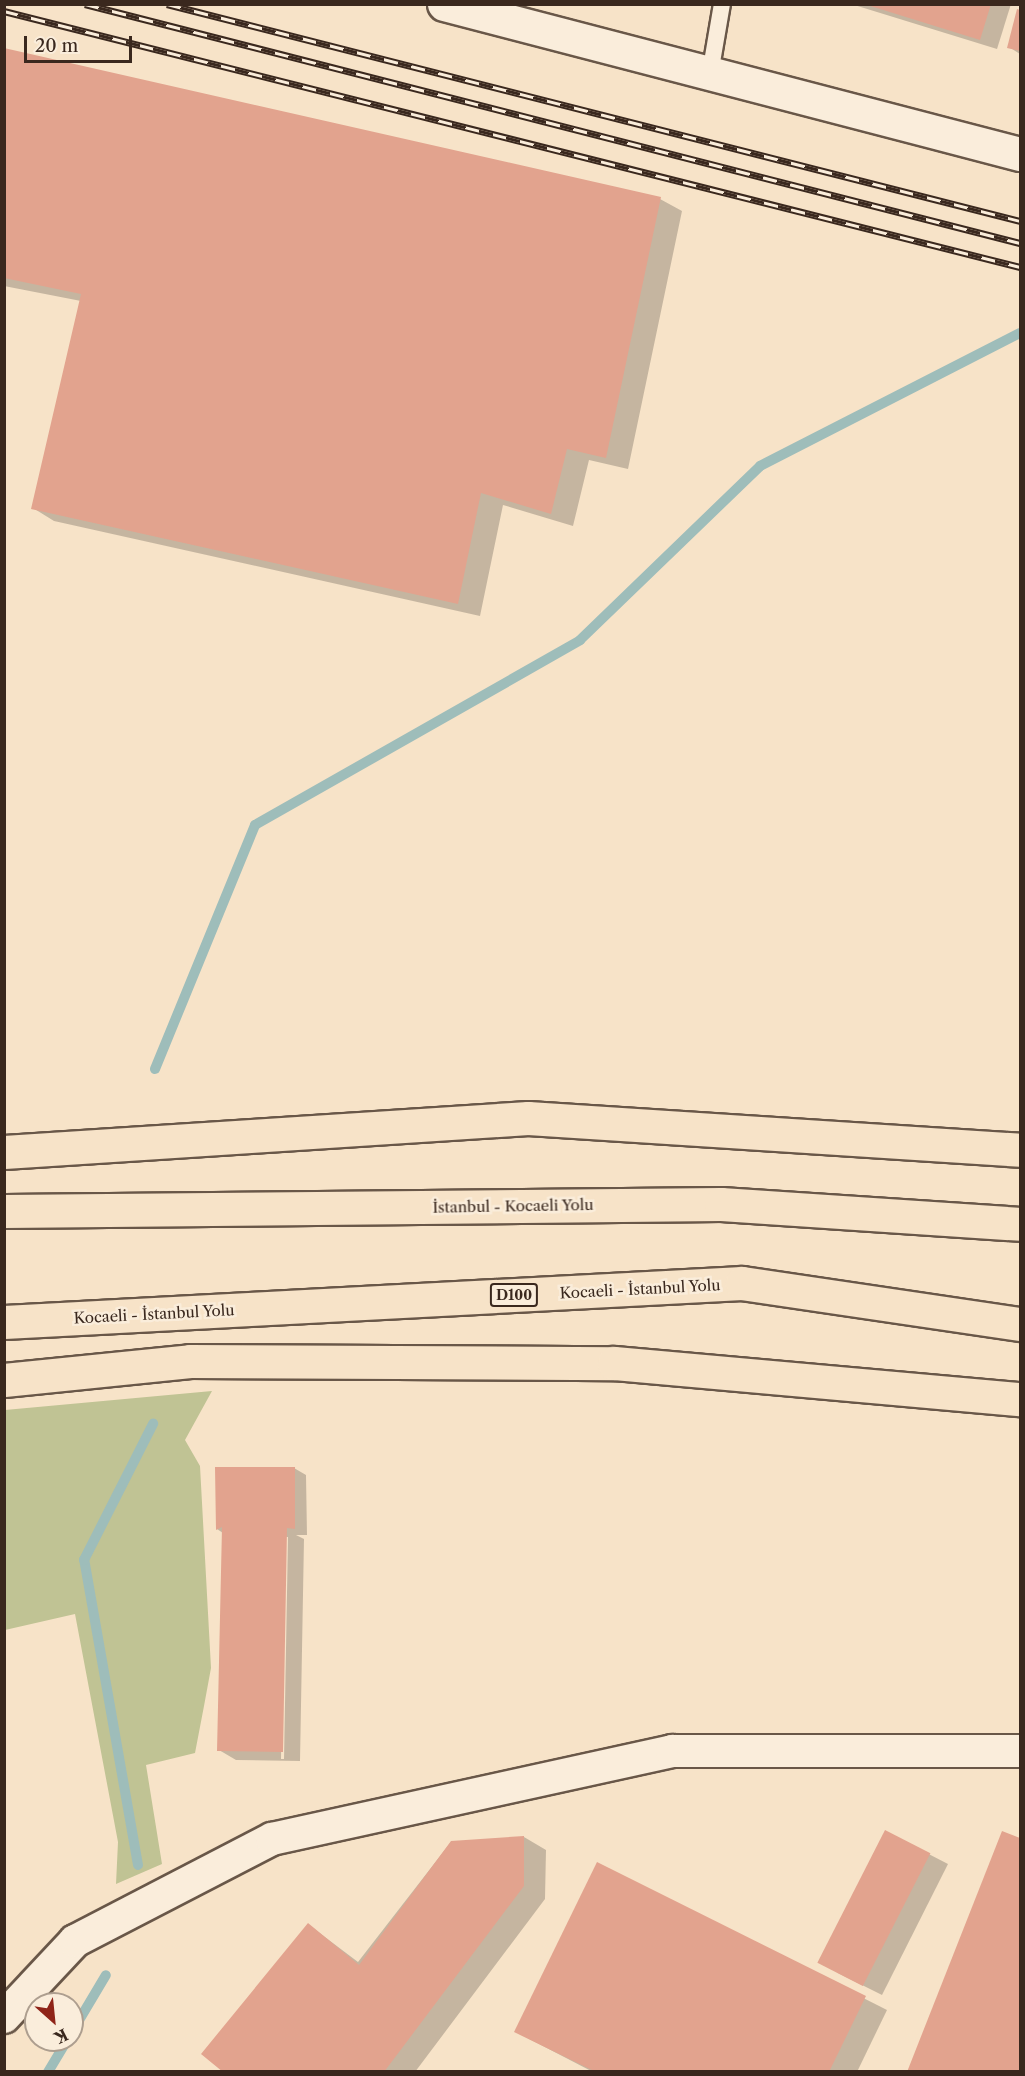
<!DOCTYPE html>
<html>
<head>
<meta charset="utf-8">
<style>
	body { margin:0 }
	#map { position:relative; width:1025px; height:2076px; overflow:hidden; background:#f7e3c8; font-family:"Libre Caslon Text",serif }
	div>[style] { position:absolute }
	.green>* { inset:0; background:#c0c394 }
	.shadow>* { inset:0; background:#0003 }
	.stream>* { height:10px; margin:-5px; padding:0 5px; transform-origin:5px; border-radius:5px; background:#9ebdba }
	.building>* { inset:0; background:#e2a38e; transform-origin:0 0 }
	.roads { filter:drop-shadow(2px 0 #695748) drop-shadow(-2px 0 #695748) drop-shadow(0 2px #695748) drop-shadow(0 -2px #695748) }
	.service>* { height:16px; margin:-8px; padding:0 8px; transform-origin:8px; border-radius:8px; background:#faeddb }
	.minor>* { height:32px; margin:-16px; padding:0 16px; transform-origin:16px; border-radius:16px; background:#faeddb }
	.secondary>* { height:33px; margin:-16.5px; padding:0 16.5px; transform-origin:16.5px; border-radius:16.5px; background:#faeddb }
	.primary>* { height:33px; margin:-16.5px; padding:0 16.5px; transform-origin:16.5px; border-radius:16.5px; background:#f7e3c8 }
	.trunk>* { height:33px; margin:-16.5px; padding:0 16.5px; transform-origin:16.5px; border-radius:16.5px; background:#f7e3c8 }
	.rail>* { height:7px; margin-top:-3.5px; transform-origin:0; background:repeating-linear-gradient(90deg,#faeddb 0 14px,#3a281e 0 28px); box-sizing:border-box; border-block:2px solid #3a281e }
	span { translate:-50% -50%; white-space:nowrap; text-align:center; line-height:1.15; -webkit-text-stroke:5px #faeddb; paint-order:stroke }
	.shield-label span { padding:2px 4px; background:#faeddb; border:2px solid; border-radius:4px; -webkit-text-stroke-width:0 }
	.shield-label { font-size:14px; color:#3a281e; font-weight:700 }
	.street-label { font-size:15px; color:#3a281e }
	.frame { position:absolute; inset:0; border:6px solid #3a281e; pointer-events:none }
	.north { position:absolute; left:24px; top:1992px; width:60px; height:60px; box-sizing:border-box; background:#faeddb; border:2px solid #ad9e8f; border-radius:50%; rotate:153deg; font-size:16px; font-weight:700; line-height:24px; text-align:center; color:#3a281e }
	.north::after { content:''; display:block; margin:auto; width:21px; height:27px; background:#8f2418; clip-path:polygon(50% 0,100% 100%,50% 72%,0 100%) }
	.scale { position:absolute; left:24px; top:36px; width:108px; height:27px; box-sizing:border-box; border:3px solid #3a281e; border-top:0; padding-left:8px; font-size:18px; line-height:21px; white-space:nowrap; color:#3a281e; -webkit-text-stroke:4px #faeddb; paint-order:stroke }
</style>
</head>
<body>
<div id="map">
	<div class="green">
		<div style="clip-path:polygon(212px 1391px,185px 1440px,200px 1466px,211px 1668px,204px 1706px,195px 1753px,146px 1765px,162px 1864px,116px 1884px,118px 1842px,75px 1614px,5px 1630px,5px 1410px)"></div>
	</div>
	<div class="shadow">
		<div style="clip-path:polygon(851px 4px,1011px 4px,997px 49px)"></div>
		<div style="clip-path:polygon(1018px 11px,1020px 11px,1020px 54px,1009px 47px)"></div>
		<div style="clip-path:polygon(4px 49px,660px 199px,682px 211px,628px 469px,589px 460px,573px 526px,503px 505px,480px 616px,54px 521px,33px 508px,81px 301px,4px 286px)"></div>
		<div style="clip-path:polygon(evenodd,294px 1468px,306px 1475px,307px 1535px,296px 1535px,304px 1539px,300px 1761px,236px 1760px,219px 1750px,223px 1533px,217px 1529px,294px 1468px,285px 1537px,288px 1537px,284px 1759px,281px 1759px,285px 1537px)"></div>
		<div style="clip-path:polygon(886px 1832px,948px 1864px,882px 1995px,838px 1973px)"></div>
		<div style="clip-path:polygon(1003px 1833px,1020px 1840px,1020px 2072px,908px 2072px)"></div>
		<div style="clip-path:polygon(524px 1837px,546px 1850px,545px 1899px,415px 2072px,226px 2072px,309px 1925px,358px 1962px,451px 1842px)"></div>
		<div style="clip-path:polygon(598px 1864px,887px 2010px,857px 2072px,593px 2072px,516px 2032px)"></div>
	</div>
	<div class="stream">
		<div style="left:155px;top:1069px;width:264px;rotate:-67.7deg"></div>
		<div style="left:255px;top:825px;width:374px;rotate:-29.6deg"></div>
		<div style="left:580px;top:640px;width:250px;rotate:-44deg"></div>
		<div style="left:760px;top:466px;width:292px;rotate:-27.1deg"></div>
		<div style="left:138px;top:1865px;width:310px;rotate:-100deg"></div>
		<div style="left:84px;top:1560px;width:153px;rotate:-63.1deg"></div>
		<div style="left:72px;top:2032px;width:66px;rotate:-59.2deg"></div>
		<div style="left:48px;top:2072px;width:37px;rotate:-59deg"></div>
	</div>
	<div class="building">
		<div style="clip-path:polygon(864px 4px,991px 4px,980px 40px)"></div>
		<div style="clip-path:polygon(1017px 9px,1020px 10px,1020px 51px,1007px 48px)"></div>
		<div style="clip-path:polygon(4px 48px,661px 197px,606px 458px,567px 449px,551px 514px,481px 493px,458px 604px,31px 509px,81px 294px,4px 278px)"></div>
		<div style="clip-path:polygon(215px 1467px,295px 1467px,295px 1529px,287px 1528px,283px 1752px,217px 1751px,222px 1527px,216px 1530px)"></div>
		<div style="left:885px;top:1830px;width:51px;height:149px;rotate:27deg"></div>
		<div style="clip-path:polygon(1002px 1831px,1020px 1838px,1020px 2072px,907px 2072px)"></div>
		<div style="clip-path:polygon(524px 1836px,524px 1886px,384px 2072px,223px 2072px,201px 2054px,308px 1923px,359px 1965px,451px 1841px)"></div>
		<div style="clip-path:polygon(597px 1862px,866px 1996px,829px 2072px,596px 2072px,514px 2032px)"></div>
	</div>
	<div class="roads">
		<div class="service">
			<div style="left:710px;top:74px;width:71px;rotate:-80.3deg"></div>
		</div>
		<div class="minor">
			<div style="left:4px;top:2017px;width:104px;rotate:-46.9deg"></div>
			<div style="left:75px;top:1941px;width:222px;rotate:-27.4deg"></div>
			<div style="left:272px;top:1839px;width:410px;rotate:-12.4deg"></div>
			<div style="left:672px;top:1751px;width:348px"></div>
		</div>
		<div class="secondary">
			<div style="left:444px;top:4px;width:595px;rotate:14.6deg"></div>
		</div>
		<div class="primary">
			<div style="left:4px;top:1152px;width:525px;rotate:-3.71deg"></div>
			<div style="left:528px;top:1118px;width:493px;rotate:3.7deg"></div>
			<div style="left:4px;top:1380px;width:187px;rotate:-5.8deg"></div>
			<div style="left:190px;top:1361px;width:424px;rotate:0.3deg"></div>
			<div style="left:614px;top:1363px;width:408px;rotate:5.1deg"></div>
		</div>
		<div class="trunk">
			<div style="left:4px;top:1211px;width:717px;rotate:-0.56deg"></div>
			<div style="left:721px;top:1204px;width:300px;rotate:3.8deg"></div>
			<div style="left:4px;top:1322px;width:739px;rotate:-3.03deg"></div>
			<div style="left:742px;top:1283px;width:281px;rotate:8.4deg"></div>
		</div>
	</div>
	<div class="rail">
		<div style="left:85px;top:4px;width:965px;rotate:14.34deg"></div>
		<div style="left:167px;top:4px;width:880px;rotate:14.27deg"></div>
		<div style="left:4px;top:11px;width:1048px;rotate:14.14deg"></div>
	</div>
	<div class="shield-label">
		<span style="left:514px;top:1295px">D100</span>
	</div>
	<div class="street-label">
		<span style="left:513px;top:1206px;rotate:-1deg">İstanbul - Kocaeli Yolu</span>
		<span style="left:640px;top:1289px;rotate:-3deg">Kocaeli - İstanbul Yolu</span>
		<span style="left:154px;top:1314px;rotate:-3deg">Kocaeli - İstanbul Yolu</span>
	</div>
	<div class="frame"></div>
	<div class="north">K</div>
	<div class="scale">20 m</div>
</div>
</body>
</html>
